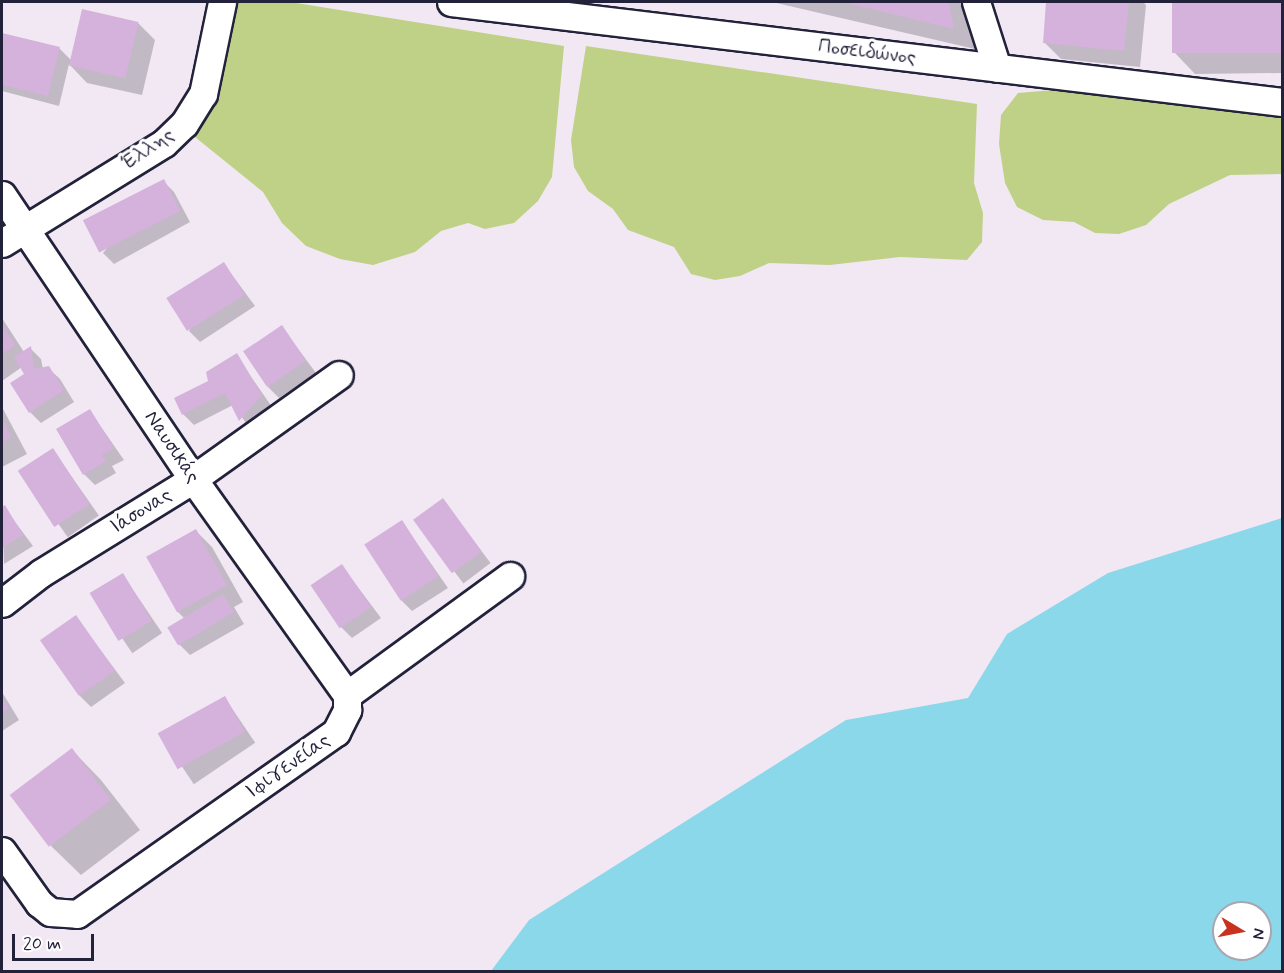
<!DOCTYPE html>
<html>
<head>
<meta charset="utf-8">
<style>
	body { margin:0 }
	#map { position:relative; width:1284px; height:973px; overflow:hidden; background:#f2e8f4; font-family:Mynerve,sans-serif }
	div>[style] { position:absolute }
	.green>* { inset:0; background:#bfd186 }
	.water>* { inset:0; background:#8bd8eb }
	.shadow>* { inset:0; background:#0003; transform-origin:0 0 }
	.building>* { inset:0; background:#d5b2dc; transform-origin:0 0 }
	.roads { filter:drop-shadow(2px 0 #22223b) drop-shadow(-2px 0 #22223b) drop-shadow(0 2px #22223b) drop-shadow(0 -2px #22223b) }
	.minor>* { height:27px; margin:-13.5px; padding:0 13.5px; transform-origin:13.5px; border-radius:13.5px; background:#fff }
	span { translate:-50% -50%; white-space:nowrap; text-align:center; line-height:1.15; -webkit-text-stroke:6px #fff; paint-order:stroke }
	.street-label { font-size:20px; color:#22223b }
	.frame { position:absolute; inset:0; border:3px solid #22223b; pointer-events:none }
	.north { position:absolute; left:1212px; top:901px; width:60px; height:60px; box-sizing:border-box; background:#fff; border:2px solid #a7a7b1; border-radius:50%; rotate:100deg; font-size:16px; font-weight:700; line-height:24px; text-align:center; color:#22223b }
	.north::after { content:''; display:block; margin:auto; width:21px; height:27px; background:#c8321e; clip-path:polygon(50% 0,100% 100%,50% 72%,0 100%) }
	.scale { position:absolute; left:12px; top:934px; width:82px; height:27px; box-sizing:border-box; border:3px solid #22223b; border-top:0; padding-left:8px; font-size:18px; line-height:21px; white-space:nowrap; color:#22223b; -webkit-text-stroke:4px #fff; paint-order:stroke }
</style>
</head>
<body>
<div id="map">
	<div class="green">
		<div style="clip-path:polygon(235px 2px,290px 2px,564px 46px,552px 177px,538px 201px,514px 223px,485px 229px,468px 223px,441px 231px,415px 252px,373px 265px,340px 259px,306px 246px,282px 223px,263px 192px,190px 133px,210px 107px,220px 82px)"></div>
		<div style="clip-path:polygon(586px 46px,977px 104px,974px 183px,983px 213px,982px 242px,967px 260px,900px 257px,830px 265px,769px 263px,740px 276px,715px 280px,691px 274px,674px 247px,628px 230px,613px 209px,588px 191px,574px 167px,571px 140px)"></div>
		<div style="clip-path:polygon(1066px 89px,1282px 113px,1282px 174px,1230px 175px,1169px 204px,1146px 225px,1119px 234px,1095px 233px,1074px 222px,1043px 220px,1017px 207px,1005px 183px,999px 144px,1001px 115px,1018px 93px)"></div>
	</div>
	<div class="water">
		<div style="clip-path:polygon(evenodd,1282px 518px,1282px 971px,491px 971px,529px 920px,846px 720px,968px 698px,1007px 634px,1108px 573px,1282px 518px,1224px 913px,1260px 913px,1260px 949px,1224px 949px,1224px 913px)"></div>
	</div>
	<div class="shadow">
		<div style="clip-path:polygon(772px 2px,966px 2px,975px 49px)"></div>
		<div style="clip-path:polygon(1048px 2px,1143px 2px,1146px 5px,1140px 67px,1061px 59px,1044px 42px)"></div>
		<div style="clip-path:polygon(1174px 2px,1282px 2px,1282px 73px,1195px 74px,1174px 52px)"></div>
		<div style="clip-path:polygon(138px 23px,155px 40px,142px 95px,87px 83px,69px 64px,59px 106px,2px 91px,3px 34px,59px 48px,72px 61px)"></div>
		<div style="clip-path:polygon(163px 181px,174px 192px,190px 222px,114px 264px,103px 253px)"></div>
		<div style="clip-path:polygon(224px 264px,255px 306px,200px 342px,189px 331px)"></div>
		<div style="clip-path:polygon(2px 318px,24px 352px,30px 348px,41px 359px,43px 369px,48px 368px,60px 379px,74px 402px,41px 423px,30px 412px,26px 374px,22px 367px,2px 381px)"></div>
		<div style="clip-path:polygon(282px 327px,316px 373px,279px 398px,268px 387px)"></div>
		<div style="clip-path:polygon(236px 355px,272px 407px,251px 430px,233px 405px,194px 425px,183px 414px)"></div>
		<div style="clip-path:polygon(2px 407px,27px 454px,2px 467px)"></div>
		<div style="clip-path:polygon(90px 411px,124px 460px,112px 466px,116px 473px,95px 485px,84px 474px)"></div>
		<div style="left:53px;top:450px;width:80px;height:38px;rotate:55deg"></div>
		<div style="left:443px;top:500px;width:79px;height:34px;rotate:53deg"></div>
		<div style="clip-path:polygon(4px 507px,33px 546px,4px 564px,2px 509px)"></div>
		<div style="clip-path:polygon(402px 522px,448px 588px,412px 611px,401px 600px)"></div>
		<div style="clip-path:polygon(196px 531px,212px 547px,243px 602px,234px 607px,244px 624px,190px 655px,179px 644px,184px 618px,178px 612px)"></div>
		<div style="clip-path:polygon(342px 566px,381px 618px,352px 638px,341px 627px)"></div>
		<div style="left:123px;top:575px;width:70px;height:36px;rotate:56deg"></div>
		<div style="clip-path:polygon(76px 617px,125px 683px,91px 707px,80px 696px)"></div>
		<div style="clip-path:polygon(2px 692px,19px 720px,2px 731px)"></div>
		<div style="left:225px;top:698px;width:54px;height:74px;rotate:56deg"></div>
		<div style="clip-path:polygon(72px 750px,101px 780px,140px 830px,81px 875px,51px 846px)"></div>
	</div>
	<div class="building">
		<div style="clip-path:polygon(842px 2px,949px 2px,954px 29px)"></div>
		<div style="clip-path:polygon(1046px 2px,1129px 2px,1124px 51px,1043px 43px)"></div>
		<div style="left:1172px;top:2px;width:110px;height:51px"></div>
		<div style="left:82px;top:9px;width:58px;height:58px;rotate:13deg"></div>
		<div style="clip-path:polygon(2px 33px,60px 47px,48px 96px,2px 85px)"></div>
		<div style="left:164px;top:179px;width:36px;height:91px;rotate:63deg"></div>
		<div style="left:224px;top:262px;width:39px;height:68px;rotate:58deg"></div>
		<div style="clip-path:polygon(2px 324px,15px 345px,2px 354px)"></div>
		<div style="left:282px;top:325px;width:43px;height:47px;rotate:56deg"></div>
		<div style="clip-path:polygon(31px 346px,34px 369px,49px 366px,64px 390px,29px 413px,10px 383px,24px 374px,14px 357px)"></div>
		<div style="clip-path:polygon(237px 353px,262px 395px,239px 421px,225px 393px,182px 415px,174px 398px,208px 381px,206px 372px)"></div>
		<div style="clip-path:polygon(90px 409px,114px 448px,102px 455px,106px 461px,83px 475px,56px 429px)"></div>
		<div style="clip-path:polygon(2px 418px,11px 437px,2px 442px)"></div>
		<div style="left:53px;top:448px;width:67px;height:42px;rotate:57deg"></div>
		<div style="left:443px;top:498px;width:66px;height:37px;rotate:54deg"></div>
		<div style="clip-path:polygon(5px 505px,23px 535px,2px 548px,2px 507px)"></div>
		<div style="left:402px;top:520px;width:67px;height:45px;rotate:57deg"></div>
		<div style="left:196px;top:529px;width:64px;height:57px;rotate:61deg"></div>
		<div style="left:342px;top:564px;width:52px;height:38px;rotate:56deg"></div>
		<div style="left:123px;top:573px;width:56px;height:39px;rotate:59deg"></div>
		<div style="left:223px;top:594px;width:21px;height:65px;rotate:59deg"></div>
		<div style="left:76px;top:615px;width:68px;height:44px;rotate:55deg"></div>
		<div style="clip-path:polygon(2px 696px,9px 708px,2px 713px)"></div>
		<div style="left:225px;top:696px;width:41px;height:77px;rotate:61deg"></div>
		<div style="left:72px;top:748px;width:65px;height:78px;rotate:53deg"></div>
	</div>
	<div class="roads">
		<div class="minor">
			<div style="left:451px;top:2px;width:837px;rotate:6.86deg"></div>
			<div style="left:976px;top:2px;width:69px;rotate:72.3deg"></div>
			<div style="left:2px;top:195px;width:342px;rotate:56.1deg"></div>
			<div style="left:193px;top:479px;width:265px;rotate:54.5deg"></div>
			<div style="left:2px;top:243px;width:190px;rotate:-31.7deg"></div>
			<div style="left:164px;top:143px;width:28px;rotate:-44deg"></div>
			<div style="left:184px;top:124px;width:36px;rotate:-58deg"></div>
			<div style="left:203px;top:94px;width:94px;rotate:-78.3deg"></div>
			<div style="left:2px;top:603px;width:49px;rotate:-37.6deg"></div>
			<div style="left:41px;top:573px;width:179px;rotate:-31.7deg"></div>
			<div style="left:193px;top:479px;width:179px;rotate:-35.5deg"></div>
			<div style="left:347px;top:695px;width:202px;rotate:-36.1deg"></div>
			<div style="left:2px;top:851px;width:64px;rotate:54.6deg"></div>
			<div style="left:39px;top:903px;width:14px;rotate:39deg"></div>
			<div style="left:50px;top:912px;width:27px;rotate:4deg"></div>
			<div style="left:77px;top:914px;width:317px;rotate:-35.1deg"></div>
			<div style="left:336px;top:732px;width:25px;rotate:-63deg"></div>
			<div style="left:347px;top:710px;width:15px;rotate:-90deg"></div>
		</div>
	</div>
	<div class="street-label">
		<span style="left:867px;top:52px;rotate:7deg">Ποσειδώνος</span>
		<span style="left:148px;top:149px;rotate:-34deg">Έλλης</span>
		<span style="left:172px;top:447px;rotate:56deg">Ναυσικάς</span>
		<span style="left:141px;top:511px;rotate:-32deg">Ιάσονας</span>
		<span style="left:288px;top:766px;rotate:-35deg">Ιφιγενείας</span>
	</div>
	<div class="frame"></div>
	<div class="north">N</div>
	<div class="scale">20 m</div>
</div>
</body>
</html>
